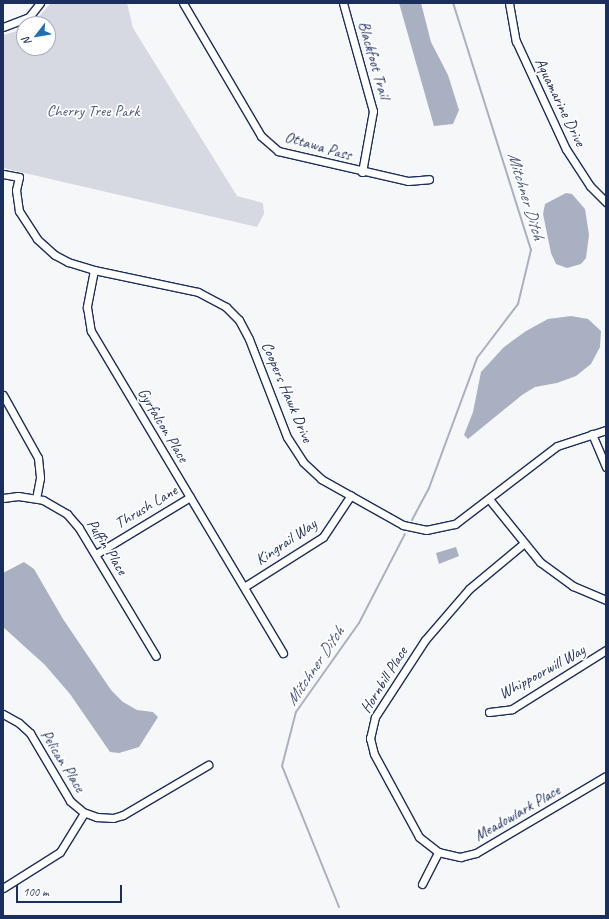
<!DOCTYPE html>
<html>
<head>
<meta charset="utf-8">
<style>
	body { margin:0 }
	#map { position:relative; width:609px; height:919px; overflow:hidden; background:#f6f7f9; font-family:Caveat,sans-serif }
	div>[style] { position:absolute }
	.green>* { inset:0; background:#d6d9e2 }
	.water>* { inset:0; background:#a9b0c1 }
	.stream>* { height:2px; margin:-1px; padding:0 1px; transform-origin:1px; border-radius:1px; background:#a9b0c1 }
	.roads { filter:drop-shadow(1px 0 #1b2f5e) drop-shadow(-1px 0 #1b2f5e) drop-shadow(0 1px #1b2f5e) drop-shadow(0 -1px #1b2f5e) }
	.street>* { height:7px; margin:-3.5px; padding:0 3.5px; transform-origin:3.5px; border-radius:3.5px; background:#fff }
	span { translate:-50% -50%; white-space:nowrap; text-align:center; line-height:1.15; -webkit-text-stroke:3.5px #fff; paint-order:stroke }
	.street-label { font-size:16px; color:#1b2f5e }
	.park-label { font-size:16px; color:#4a5a7f }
	.water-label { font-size:17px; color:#4d5c81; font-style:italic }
	.frame { position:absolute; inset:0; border:4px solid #1b2f5e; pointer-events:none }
	.north { position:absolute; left:16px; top:16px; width:40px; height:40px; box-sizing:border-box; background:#fff; border:1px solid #a4acbf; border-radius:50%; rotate:239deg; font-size:11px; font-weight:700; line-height:16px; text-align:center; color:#1b2f5e }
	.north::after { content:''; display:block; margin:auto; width:14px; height:18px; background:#1f6fb2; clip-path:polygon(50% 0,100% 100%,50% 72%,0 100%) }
	.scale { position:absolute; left:16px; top:885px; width:106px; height:18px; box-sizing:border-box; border:2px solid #1b2f5e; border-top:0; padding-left:5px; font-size:12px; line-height:14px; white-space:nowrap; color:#1b2f5e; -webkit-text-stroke:3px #fff; paint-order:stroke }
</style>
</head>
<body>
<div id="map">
	<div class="green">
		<div style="clip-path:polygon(51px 3px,127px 3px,133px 28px,237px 196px,263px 203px,264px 214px,257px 227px,3px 168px,3px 35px,24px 29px,24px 48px,48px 48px,48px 24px,32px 24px)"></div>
	</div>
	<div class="water">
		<div style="clip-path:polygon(399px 3px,421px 3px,431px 42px,448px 75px,459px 110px,453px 124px,434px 126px)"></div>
		<div style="clip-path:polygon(566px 193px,572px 194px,585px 209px,589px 235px,586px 258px,581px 264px,567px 268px,556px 264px,551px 253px,543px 214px,545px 204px)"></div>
		<div style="clip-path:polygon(571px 316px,588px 319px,601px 331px,600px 347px,591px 364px,576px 376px,557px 383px,535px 387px,522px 395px,468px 439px,464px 435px,473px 412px,481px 372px,504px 347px,526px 331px,548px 319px)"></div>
		<div style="clip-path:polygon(456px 547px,459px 556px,439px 564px,436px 553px)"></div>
		<div style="clip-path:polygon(24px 562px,34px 569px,63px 619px,111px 690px,123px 702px,137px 710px,153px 712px,158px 717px,139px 747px,119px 753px,110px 752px,70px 694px,45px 665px,3px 627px,3px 573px)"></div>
	</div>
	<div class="stream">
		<div style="left:412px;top:520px;width:36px;rotate:-62deg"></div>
		<div style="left:429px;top:488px;width:139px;rotate:-69.7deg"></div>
		<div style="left:477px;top:358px;width:68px;rotate:-52.8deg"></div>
		<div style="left:518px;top:304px;width:56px;rotate:-76.5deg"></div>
		<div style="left:531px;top:250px;width:259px;rotate:-107.5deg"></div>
		<div style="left:339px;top:907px;width:152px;rotate:-112deg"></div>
		<div style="left:282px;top:766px;width:56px;rotate:-75.5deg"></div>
		<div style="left:296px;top:712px;width:109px;rotate:-54.7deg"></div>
		<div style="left:359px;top:623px;width:100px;rotate:-62.7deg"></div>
	</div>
	<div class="roads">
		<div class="street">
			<div style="left:183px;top:3px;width:154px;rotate:59.6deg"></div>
			<div style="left:261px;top:136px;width:23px;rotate:41deg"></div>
			<div style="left:278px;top:151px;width:133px;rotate:13deg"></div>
			<div style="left:408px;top:181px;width:21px;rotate:-5deg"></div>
			<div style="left:343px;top:3px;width:112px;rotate:74.5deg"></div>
			<div style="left:373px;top:111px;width:62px;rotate:100.2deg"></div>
			<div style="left:509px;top:3px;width:39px;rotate:80deg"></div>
			<div style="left:516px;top:41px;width:119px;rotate:65.2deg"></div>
			<div style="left:566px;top:149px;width:44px;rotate:57deg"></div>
			<div style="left:590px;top:186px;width:23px;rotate:45deg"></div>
			<div style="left:3px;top:27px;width:28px;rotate:-21deg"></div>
			<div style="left:29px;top:17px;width:18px;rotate:-52deg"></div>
			<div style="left:3px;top:174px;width:16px;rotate:11deg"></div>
			<div style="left:19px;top:177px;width:13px;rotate:103deg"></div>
			<div style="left:16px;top:190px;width:21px;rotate:82deg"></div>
			<div style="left:19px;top:211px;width:33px;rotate:57deg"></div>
			<div style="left:37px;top:239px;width:24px;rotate:42deg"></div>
			<div style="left:55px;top:255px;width:15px;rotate:28deg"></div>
			<div style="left:68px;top:262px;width:27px;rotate:17deg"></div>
			<div style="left:94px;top:270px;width:106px;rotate:11.9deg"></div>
			<div style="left:198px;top:292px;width:32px;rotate:28deg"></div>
			<div style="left:226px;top:307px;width:18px;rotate:45deg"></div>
			<div style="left:239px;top:320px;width:21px;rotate:62deg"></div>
			<div style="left:249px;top:339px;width:105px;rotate:68.8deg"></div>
			<div style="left:287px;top:437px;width:30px;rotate:57deg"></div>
			<div style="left:303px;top:462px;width:25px;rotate:43deg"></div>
			<div style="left:321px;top:479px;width:94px;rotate:29.3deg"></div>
			<div style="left:403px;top:525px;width:24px;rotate:12deg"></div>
			<div style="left:426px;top:530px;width:30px;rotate:-12deg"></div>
			<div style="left:455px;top:524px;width:128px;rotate:-37.4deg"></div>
			<div style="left:557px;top:446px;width:52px;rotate:-18.1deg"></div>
			<div style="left:94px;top:270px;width:38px;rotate:101deg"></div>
			<div style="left:87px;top:307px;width:24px;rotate:81deg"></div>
			<div style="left:91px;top:331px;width:375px;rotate:59.2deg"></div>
			<div style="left:3px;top:395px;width:72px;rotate:60.9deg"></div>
			<div style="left:38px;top:458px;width:20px;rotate:84deg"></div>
			<div style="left:40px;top:478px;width:20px;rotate:101deg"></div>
			<div style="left:592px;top:434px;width:36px;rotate:67deg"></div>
			<div style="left:3px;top:498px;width:15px;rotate:-8deg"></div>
			<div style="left:18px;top:496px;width:25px;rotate:9deg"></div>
			<div style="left:43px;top:500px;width:28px;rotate:30deg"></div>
			<div style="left:67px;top:514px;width:18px;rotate:49deg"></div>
			<div style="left:79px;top:528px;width:149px;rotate:59deg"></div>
			<div style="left:489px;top:499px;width:81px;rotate:51deg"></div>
			<div style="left:540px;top:562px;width:41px;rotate:36deg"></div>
			<div style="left:573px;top:586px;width:36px;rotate:23deg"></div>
			<div style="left:523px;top:544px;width:70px;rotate:140.2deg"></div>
			<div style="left:469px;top:589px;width:67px;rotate:130.8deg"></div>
			<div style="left:425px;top:640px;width:92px;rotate:123deg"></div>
			<div style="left:375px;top:717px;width:22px;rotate:103deg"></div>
			<div style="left:370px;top:738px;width:16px;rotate:76deg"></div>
			<div style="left:374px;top:754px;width:94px;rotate:61.5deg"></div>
			<div style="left:419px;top:837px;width:24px;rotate:38deg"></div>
			<div style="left:438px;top:852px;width:23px;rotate:13deg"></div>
			<div style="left:460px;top:857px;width:16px;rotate:-14deg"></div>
			<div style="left:476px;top:853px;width:151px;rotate:-30.6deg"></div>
			<div style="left:96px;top:554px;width:110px;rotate:-31.2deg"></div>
			<div style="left:244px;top:587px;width:93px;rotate:-32.3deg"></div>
			<div style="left:323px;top:537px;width:50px;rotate:-56.3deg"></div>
			<div style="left:489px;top:712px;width:23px;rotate:-7deg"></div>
			<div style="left:512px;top:709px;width:111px;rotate:-32.1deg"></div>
			<div style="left:3px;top:714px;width:18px;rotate:29deg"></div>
			<div style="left:19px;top:723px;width:15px;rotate:42deg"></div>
			<div style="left:30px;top:733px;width:79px;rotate:59.5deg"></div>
			<div style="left:70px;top:801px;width:17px;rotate:40deg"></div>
			<div style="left:83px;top:812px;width:15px;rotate:20deg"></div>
			<div style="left:97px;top:817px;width:16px;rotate:4deg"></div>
			<div style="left:113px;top:818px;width:10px;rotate:-17deg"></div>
			<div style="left:123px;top:815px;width:99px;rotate:-30.5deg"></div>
			<div style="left:422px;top:884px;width:36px;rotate:-63deg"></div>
			<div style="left:3px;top:888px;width:67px;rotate:-32.3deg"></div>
			<div style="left:60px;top:852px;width:46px;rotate:-58.4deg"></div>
		</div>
	</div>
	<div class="street-label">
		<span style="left:374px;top:60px;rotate:74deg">Blackfoot Trail</span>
		<span style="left:560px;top:102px;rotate:64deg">Aquamarine Drive</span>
		<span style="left:318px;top:146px;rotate:16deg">Ottawa Pass</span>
		<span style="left:287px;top:392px;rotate:67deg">Coopers Hawk Drive</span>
		<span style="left:163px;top:425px;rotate:59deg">Gyrfalcon Place</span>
		<span style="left:146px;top:507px;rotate:-31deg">Thrush Lane</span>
		<span style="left:286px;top:542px;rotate:-34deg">Kingrail Way</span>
		<span style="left:107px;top:547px;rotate:58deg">Puffin Place</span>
		<span style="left:542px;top:672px;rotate:-29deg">Whippoorwill Way</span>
		<span style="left:384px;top:680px;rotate:-58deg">Hornbill Place</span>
		<span style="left:63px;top:761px;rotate:58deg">Pelican Place</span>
		<span style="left:517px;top:813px;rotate:-30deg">Meadowlark Place</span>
	</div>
	<div class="park-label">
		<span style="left:93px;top:111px">Cherry Tree Park</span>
	</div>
	<div class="water-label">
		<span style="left:526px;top:196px;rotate:73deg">Mitchner Ditch</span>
		<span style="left:315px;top:666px;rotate:-56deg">Mitchner Ditch</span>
	</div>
	<div class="frame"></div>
	<div class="north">N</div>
	<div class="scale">100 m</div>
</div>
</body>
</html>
